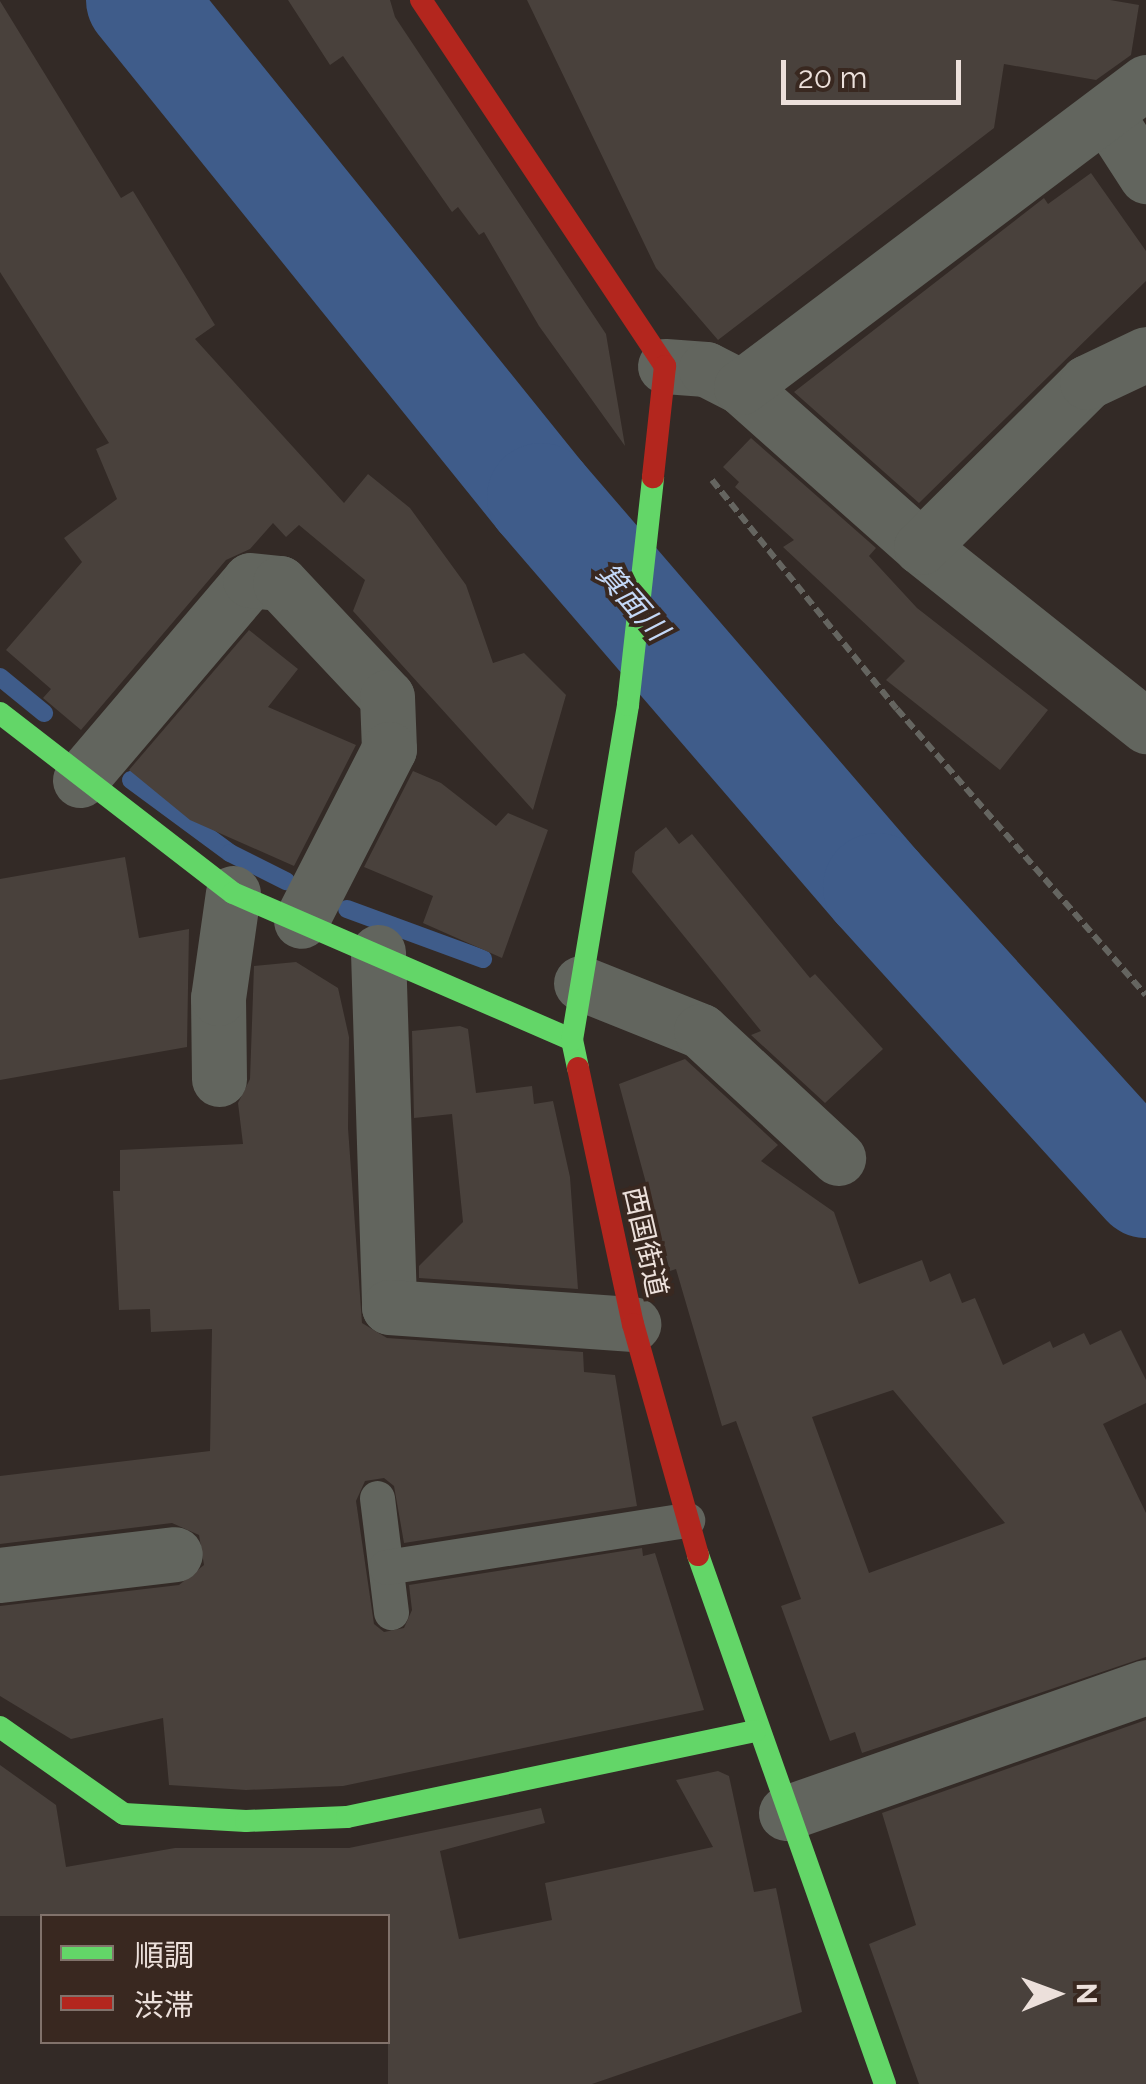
<!DOCTYPE html>
<html>
<head>
<meta charset="utf-8">
<style>
	body { margin:0 }
	#map { position:relative; width:1146px; height:2084px; overflow:hidden; background:#332a26; font-family:Raleway,"Noto Sans JP",sans-serif }
	div>[style] { position:absolute }
	.stream>* { height:18px; margin:-9px; padding:0 9px; transform-origin:9px; border-radius:9px; background:#3f5c8a }
	.river>* { height:108px; margin:-54px; padding:0 54px; transform-origin:54px; border-radius:54px; background:#3f5c8a }
	.building>* { inset:0; background:#49413c }
	.path>* { height:6px; margin-top:-3px; transform-origin:0; background:repeating-linear-gradient(90deg,#656560 0 10px,transparent 0 15px) }
	.lane>* { height:35px; margin:-17.5px; padding:0 17.5px; transform-origin:17.5px; border-radius:17.5px; background:#62655e }
	.street>* { height:55px; margin:-27.5px; padding:0 27.5px; transform-origin:27.5px; border-radius:27.5px; background:#62655e }
	.fast>* { height:22px; margin:-11px; padding:0 11px; transform-origin:11px; border-radius:11px; background:#63d668 }
	.jam>* { height:22px; margin:-11px; padding:0 11px; transform-origin:11px; border-radius:11px; background:#b3261e }
	span { translate:-50% -50%; white-space:nowrap; text-align:center; line-height:1.15; -webkit-text-stroke:8px #392820; paint-order:stroke }
	.street-label { font-size:28px; color:#ece0db }
	.water-label { font-size:30px; color:#c4d8f7; font-style:italic }
	.legend { position:absolute; left:40px; top:1914px; width:350px; height:130px; box-sizing:border-box; background:#392820; border:2px solid #81726b; margin:0; padding:12px 18px; list-style:none; font-size:30px; color:#ece0db }
	.legend li { display:flex; align-items:center; gap:20px; height:50px }
	.legend b { width:50px; border:2px solid #81726b }
	.north { position:absolute; left:1006px; top:1944px; width:100px; height:100px; -webkit-text-stroke:8px #392820; paint-order:stroke; rotate:89deg; font-size:28px; font-weight:700; line-height:40px; text-align:center; color:#ece0db }
	.north::after { content:''; display:block; margin:auto; width:35px; height:45px; background:#ece0db; clip-path:polygon(50% 0,100% 100%,50% 72%,0 100%) }
	.scale { position:absolute; left:781px; top:60px; width:180px; height:45px; box-sizing:border-box; border:5px solid #ece0db; border-top:0; padding-left:12px; font-size:30px; line-height:35px; white-space:nowrap; color:#ece0db; -webkit-text-stroke:8px #392820; paint-order:stroke }
</style>
</head>
<body>
<div id="map">
	<div class="stream">
		<div style="left:0;top:677px;width:57px;rotate:39.3deg"></div>
		<div style="left:131px;top:780px;width:123px;rotate:36.4deg"></div>
		<div style="left:230px;top:853px;width:63px;rotate:26.6deg"></div>
		<div style="left:347px;top:909px;width:145px;rotate:20.2deg"></div>
	</div>
	<div class="river">
		<div style="left:140px;top:0;width:639px;rotate:51.1deg"></div>
		<div style="left:541px;top:497px;width:515px;rotate:49.25deg"></div>
		<div style="left:877px;top:887px;width:401px;rotate:47.8deg"></div>
	</div>
	<div class="building">
		<div style="clip-path:polygon(288px 0,390px 0,395px 17px,606px 334px,625px 446px,539px 326px,484px 232px,479px 235px,458px 207px,452px 212px,343px 56px,330px 65px)"></div>
		<div style="clip-path:polygon(527px 0,1110px 0,1139px 5px,1131px 55px,1096px 80px,1004px 64px,994px 128px,718px 340px,656px 268px)"></div>
		<div style="clip-path:polygon(0 1px,121px 198px,133px 191px,215px 325px,195px 339px,344px 503px,368px 474px,410px 508px,466px 585px,493px 663px,524px 653px,566px 695px,533px 810px,353px 611px,365px 580px,299px 525px,286px 537px,273px 523px,250px 549px,226px 560px,81px 730px,43px 698px,51px 689px,6px 650px,82px 562px,64px 538px,117px 499px,96px 449px,109px 443px,0 272px)"></div>
		<div style="clip-path:polygon(1091px 173px,1146px 251px,1146px 281px,919px 503px,794px 392px,1044px 198px,1048px 204px)"></div>
		<div style="clip-path:polygon(751px 438px,876px 548px,869px 556px,917px 608px,1048px 710px,1000px 770px,886px 680px,905px 661px,783px 547px,794px 540px,735px 487px,739px 482px,723px 467px)"></div>
		<div style="clip-path:polygon(249px 630px,298px 669px,268px 707px,356px 745px,294px 866px,190px 820px,129px 770px)"></div>
		<div style="clip-path:polygon(413px 771px,441px 783px,496px 826px,508px 813px,548px 830px,502px 958px,423px 923px,433px 896px,364px 867px)"></div>
		<div style="clip-path:polygon(666px 827px,679px 844px,692px 834px,810px 978px,815px 974px,883px 1049px,825px 1103px,751px 1035px,761px 1031px,632px 872px,635px 852px)"></div>
		<div style="clip-path:polygon(125px 857px,139px 938px,189px 929px,187px 1047px,0 1080px,0 879px)"></div>
		<div style="clip-path:polygon(296px 962px,338px 988px,349px 1037px,348px 1128px,362px 1323px,387px 1338px,583px 1352px,584px 1372px,615px 1375px,637px 1506px,404px 1543px,394px 1486px,384px 1478px,365px 1481px,356px 1501px,374px 1624px,384px 1632px,404px 1628px,412px 1610px,409px 1585px,642px 1548px,643px 1556px,655px 1553px,704px 1710px,343px 1786px,246px 1790px,169px 1785px,163px 1718px,71px 1739px,0 1696px,0 1606px,179px 1585px,204px 1565px,199px 1535px,172px 1523px,0 1544px,0 1476px,210px 1451px,212px 1329px,151px 1332px,150px 1309px,119px 1310px,113px 1191px,120px 1191px,120px 1150px,243px 1144px,238px 1103px,250px 1079px,254px 966px)"></div>
		<div style="clip-path:polygon(460px 1026px,468px 1029px,476px 1093px,532px 1086px,534px 1104px,553px 1101px,570px 1177px,578px 1289px,419px 1278px,419px 1266px,463px 1222px,452px 1114px,414px 1118px,412px 1031px)"></div>
		<div style="clip-path:polygon(evenodd,685px 1059px,778px 1145px,761px 1161px,834px 1212px,859px 1284px,922px 1260px,930px 1282px,950px 1273px,962px 1303px,975px 1298px,1003px 1365px,1050px 1341px,1053px 1348px,1084px 1333px,1090px 1345px,1121px 1330px,1146px 1380px,1146px 1403px,1103px 1424px,1146px 1513px,1146px 1657px,862px 1753px,855px 1732px,830px 1741px,781px 1606px,801px 1599px,736px 1421px,722px 1426px,676px 1269px,670px 1271px,619px 1084px,685px 1059px,893px 1390px,1005px 1523px,869px 1573px,812px 1417px,893px 1390px)"></div>
		<div style="clip-path:polygon(1146px 1720px,1146px 2084px,919px 2084px,869px 1944px,916px 1925px,882px 1813px)"></div>
		<div style="clip-path:polygon(0 1765px,56px 1805px,66px 1867px,175px 1848px,349px 1848px,541px 1808px,545px 1823px,440px 1851px,459px 1939px,552px 1920px,545px 1883px,713px 1847px,676px 1780px,718px 1771px,729px 1776px,754px 1892px,776px 1888px,802px 2012px,592px 2084px,388px 2084px,388px 1916px,0 1916px)"></div>
	</div>
	<div class="path">
		<div style="left:712px;top:480px;width:294px;rotate:51.1deg"></div>
		<div style="left:897px;top:709px;width:379px;rotate:49deg"></div>
	</div>
	<div class="lane">
		<div style="left:377px;top:1498px;width:115px;rotate:83deg"></div>
		<div style="left:386px;top:1567px;width:305px;rotate:-8.9deg"></div>
	</div>
	<div class="street">
		<div style="left:1106px;top:114px;width:74px;rotate:57.2deg"></div>
		<div style="left:665px;top:366px;width:41px;rotate:4.2deg"></div>
		<div style="left:706px;top:369px;width:39px;rotate:27deg"></div>
		<div style="left:741px;top:387px;width:241px;rotate:41.6deg"></div>
		<div style="left:921px;top:547px;width:288px;rotate:38.5deg"></div>
		<div style="left:741px;top:387px;width:507px;rotate:-36.98deg"></div>
		<div style="left:921px;top:547px;width:234px;rotate:-44.8deg"></div>
		<div style="left:1087px;top:382px;width:65px;rotate:-25.4deg"></div>
		<div style="left:80px;top:780px;width:262px;rotate:-49.6deg"></div>
		<div style="left:250px;top:580px;width:30px;rotate:6deg"></div>
		<div style="left:280px;top:583px;width:156px;rotate:46.8deg"></div>
		<div style="left:387px;top:697px;width:52px;rotate:87.8deg"></div>
		<div style="left:389px;top:749px;width:193px;rotate:117.1deg"></div>
		<div style="left:378px;top:952px;width:355px;rotate:88.2deg"></div>
		<div style="left:389px;top:1307px;width:245px;rotate:4deg"></div>
		<div style="left:581px;top:983px;width:129px;rotate:21.8deg"></div>
		<div style="left:701px;top:1031px;width:187px;rotate:42.8deg"></div>
		<div style="left:219px;top:1079px;width:81px;rotate:-90.7deg"></div>
		<div style="left:218px;top:998px;width:106px;rotate:-81.9deg"></div>
		<div style="left:0;top:1575px;width:176px;rotate:-6.8deg"></div>
		<div style="left:786px;top:1813px;width:381px;rotate:-19.3deg"></div>
	</div>
	<div class="fast">
		<div style="left:0;top:713px;width:294px;rotate:37.7deg"></div>
		<div style="left:233px;top:893px;width:369px;rotate:23.4deg"></div>
		<div style="left:578px;top:1068px;width:29px;rotate:-102deg"></div>
		<div style="left:572px;top:1040px;width:340px;rotate:-80.5deg"></div>
		<div style="left:628px;top:705px;width:229px;rotate:-83.7deg"></div>
		<div style="left:698px;top:1555px;width:561px;rotate:70.53deg"></div>
		<div style="left:0;top:1727px;width:151px;rotate:35.1deg"></div>
		<div style="left:124px;top:1814px;width:122px;rotate:3.3deg"></div>
		<div style="left:246px;top:1821px;width:101px;rotate:-2.3deg"></div>
		<div style="left:347px;top:1817px;width:417px;rotate:-11.9deg"></div>
	</div>
	<div class="jam">
		<div style="left:421px;top:0;width:440px;rotate:56.3deg"></div>
		<div style="left:665px;top:366px;width:112px;rotate:96.2deg"></div>
		<div style="left:578px;top:1068px;width:262px;rotate:77.9deg"></div>
		<div style="left:633px;top:1324px;width:240px;rotate:74.3deg"></div>
	</div>
	<div class="street-label">
		<span style="left:645px;top:1242px;rotate:77deg">西国街道</span>
	</div>
	<div class="water-label">
		<span style="left:632px;top:602px;rotate:49deg">箕面川</span>
	</div>
	<ul class="legend">
	<li><b style="height:12px;background:#63d668"></b>順調</li>
	<li><b style="height:12px;background:#b3261e"></b>渋滞</li>
	</ul>
	<div class="north">N</div>
	<div class="scale">20 m</div>
</div>
</body>
</html>
